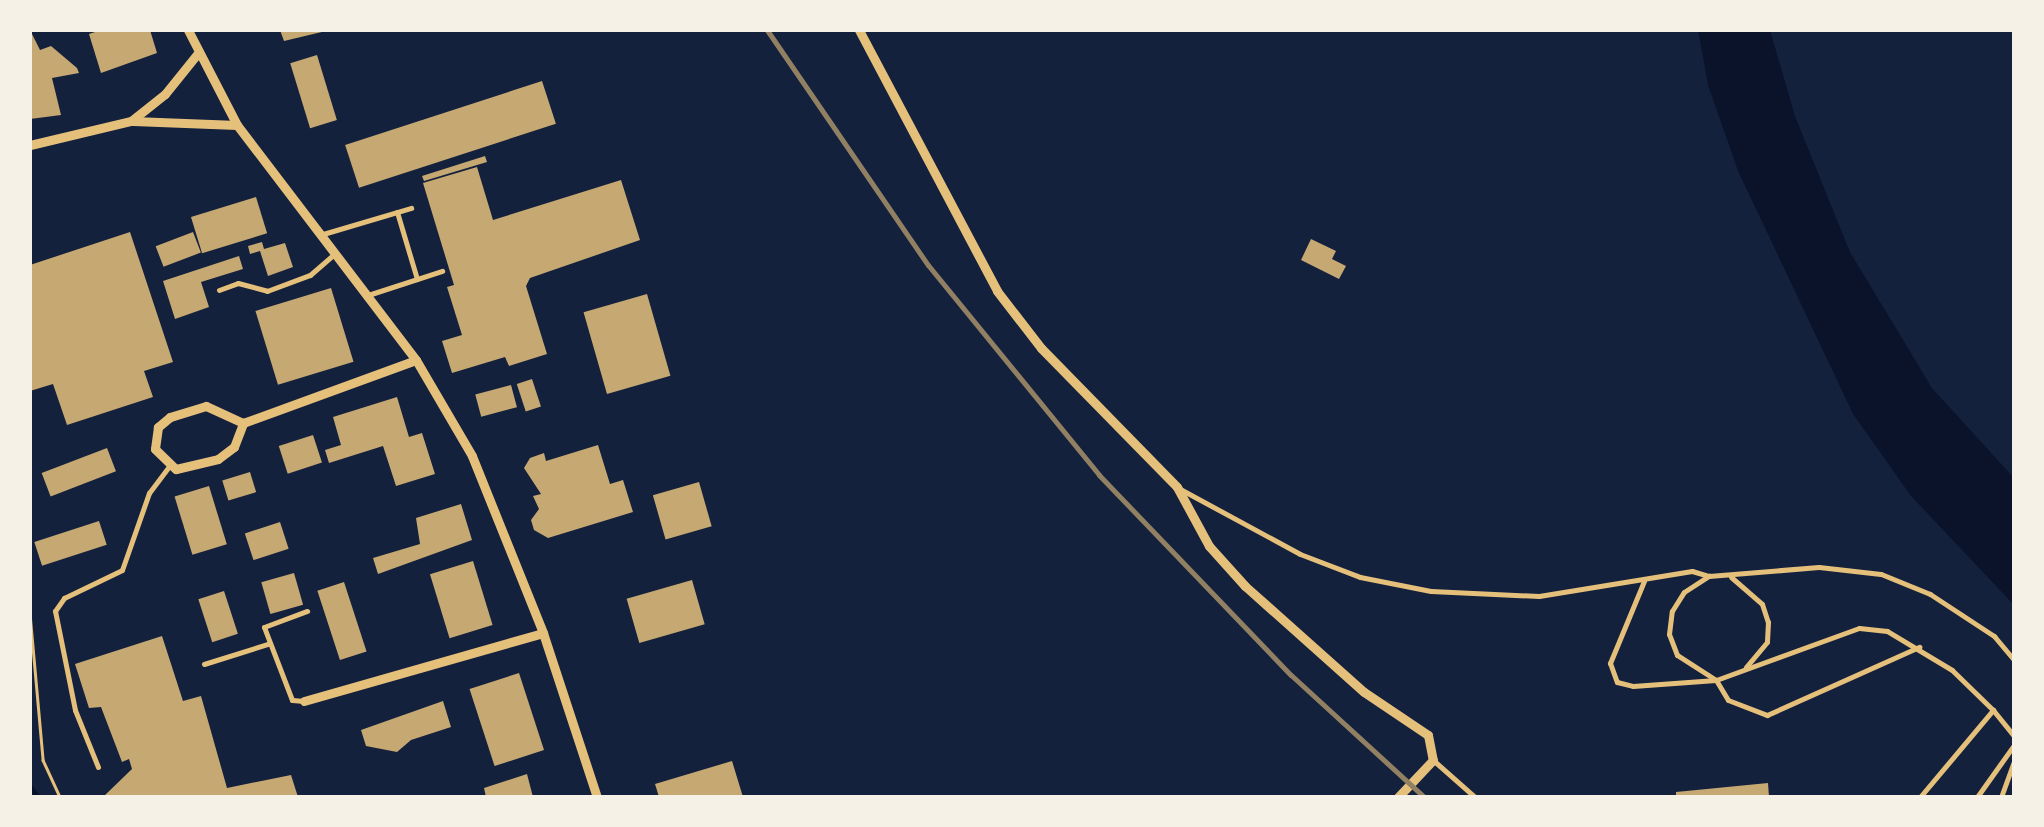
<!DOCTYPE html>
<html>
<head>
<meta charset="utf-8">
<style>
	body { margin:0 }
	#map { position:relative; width:2044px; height:827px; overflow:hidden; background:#14213d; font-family:Cabin,sans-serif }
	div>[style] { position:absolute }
	.water>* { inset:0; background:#0b132b }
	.stream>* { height:5px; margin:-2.5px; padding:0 2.5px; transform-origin:2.5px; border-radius:2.5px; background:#0b132b }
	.building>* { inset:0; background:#c6a872; transform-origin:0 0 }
	.path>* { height:2.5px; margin:-1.25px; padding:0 1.25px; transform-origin:1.25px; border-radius:1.25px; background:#e5c07b }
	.service>* { height:5px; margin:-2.5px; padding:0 2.5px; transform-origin:2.5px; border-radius:2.5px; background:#e5c07b }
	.minor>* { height:9px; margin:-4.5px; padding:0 4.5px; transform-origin:4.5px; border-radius:4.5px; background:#e5c07b }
	.rail>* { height:5px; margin:-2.5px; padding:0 2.5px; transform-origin:2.5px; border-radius:2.5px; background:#918062 }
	span { translate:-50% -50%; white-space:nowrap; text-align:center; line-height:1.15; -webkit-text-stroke:8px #f6f1e7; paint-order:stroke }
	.frame { position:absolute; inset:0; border:32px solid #f6f1e7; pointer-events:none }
</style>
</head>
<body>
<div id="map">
	<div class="water">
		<div style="clip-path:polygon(1698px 30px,1770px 30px,1795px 116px,1850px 252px,1932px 388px,2014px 478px,2014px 605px,1911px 496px,1853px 414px,1738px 171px,1708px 85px)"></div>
	</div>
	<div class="stream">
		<div style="left:30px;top:787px;width:13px;rotate:51deg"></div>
	</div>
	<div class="building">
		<div style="clip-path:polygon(30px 30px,40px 50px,51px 46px,77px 68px,79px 73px,52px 78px,61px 115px,30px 119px)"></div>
		<div style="clip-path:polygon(101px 30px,150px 30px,157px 53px,101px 73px,89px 34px)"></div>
		<div style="clip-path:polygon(280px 30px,325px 30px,326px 31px,284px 41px)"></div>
		<div style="left:317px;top:55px;width:68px;height:28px;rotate:73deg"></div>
		<div style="left:542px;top:81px;width:45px;height:207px;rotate:72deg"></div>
		<div style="clip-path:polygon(485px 156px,487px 162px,424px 181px,422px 176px)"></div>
		<div style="clip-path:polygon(477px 167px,493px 220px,621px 180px,640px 240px,530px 278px,526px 286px,547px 354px,509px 366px,505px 357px,452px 373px,442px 341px,462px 335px,447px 287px,454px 285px,423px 183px)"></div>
		<div style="left:256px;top:197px;width:38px;height:68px;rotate:73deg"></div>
		<div style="clip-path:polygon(130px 232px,173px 362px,144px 371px,153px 397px,67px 425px,53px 384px,30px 391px,30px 265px)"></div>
		<div style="left:193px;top:232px;width:22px;height:40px;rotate:69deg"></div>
		<div style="clip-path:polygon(1311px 239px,1336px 251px,1332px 259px,1346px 266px,1339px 279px,1301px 260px)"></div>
		<div style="clip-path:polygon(262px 242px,264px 249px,285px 243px,293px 267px,268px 276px,260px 251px,250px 254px,248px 246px)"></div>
		<div style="clip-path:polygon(239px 256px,243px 269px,201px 282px,209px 307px,175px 319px,163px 281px)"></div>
		<div style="left:331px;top:288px;width:77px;height:79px;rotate:73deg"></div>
		<div style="left:647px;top:294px;width:85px;height:66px;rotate:74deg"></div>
		<div style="left:532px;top:379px;width:29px;height:16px;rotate:72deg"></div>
		<div style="left:511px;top:385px;width:23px;height:37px;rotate:75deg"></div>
		<div style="clip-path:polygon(397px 397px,409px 437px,422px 433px,435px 474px,396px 486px,383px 446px,329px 463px,325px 450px,341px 445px,333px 417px)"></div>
		<div style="left:313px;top:435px;width:29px;height:36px;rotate:72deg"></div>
		<div style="clip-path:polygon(598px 445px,610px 484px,623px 480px,633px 512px,548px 538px,534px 530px,531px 520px,539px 509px,533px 496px,541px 494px,524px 468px,530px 458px,544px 453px,546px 461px)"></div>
		<div style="left:107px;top:448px;width:25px;height:70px;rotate:69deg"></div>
		<div style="left:250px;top:472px;width:21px;height:29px;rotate:73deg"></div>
		<div style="left:699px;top:482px;width:46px;height:48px;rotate:74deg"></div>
		<div style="left:209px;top:486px;width:61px;height:36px;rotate:73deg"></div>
		<div style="clip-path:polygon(461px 504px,472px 540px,378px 574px,373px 558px,420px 544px,416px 518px)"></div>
		<div style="left:99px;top:521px;width:25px;height:68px;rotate:72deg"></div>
		<div style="left:280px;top:522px;width:28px;height:37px;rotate:72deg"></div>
		<div style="left:473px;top:561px;width:67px;height:45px;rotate:73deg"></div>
		<div style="left:294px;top:573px;width:33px;height:34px;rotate:74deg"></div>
		<div style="left:692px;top:580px;width:46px;height:68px;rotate:74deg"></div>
		<div style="left:344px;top:582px;width:73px;height:28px;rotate:72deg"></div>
		<div style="left:224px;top:591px;width:45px;height:27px;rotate:72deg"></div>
		<div style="clip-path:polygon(162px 636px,183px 701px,201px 696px,227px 788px,291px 775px,298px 797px,103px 797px,132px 769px,129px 759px,122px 762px,101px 707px,89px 708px,75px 664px)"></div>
		<div style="left:519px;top:673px;width:81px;height:52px;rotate:72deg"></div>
		<div style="clip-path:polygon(443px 701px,451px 727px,411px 740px,397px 752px,366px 746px,361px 730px)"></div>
		<div style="clip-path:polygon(732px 761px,743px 797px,659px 797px,655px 784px)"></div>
		<div style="clip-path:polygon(527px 774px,533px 797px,486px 797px,484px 788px)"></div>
		<div style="clip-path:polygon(1768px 783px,1769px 797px,1676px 797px,1676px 792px)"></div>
	</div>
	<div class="path">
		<div style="left:30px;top:613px;width:148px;rotate:84.9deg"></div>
		<div style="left:43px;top:760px;width:41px;rotate:65.3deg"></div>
	</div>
	<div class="service">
		<div style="left:397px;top:212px;width:70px;rotate:73.4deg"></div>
		<div style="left:323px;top:234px;width:92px;rotate:-16.5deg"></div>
		<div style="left:219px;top:290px;width:20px;rotate:-20deg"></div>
		<div style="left:238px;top:283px;width:30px;rotate:15deg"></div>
		<div style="left:267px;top:291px;width:46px;rotate:-20.4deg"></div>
		<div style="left:310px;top:275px;width:32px;rotate:-41deg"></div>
		<div style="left:368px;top:295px;width:78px;rotate:-18deg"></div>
		<div style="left:1180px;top:489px;width:136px;rotate:28.4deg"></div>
		<div style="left:1300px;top:554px;width:64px;rotate:21deg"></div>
		<div style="left:1360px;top:577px;width:72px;rotate:11.2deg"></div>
		<div style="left:1431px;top:591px;width:108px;rotate:2.7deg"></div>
		<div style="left:1539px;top:596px;width:155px;rotate:-9.3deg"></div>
		<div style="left:1692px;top:571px;width:17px;rotate:17deg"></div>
		<div style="left:1731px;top:577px;width:41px;rotate:41.1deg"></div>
		<div style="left:1762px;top:604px;width:19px;rotate:72deg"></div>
		<div style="left:1768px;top:622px;width:20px;rotate:93deg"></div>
		<div style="left:1767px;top:642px;width:33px;rotate:130deg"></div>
		<div style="left:1644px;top:581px;width:89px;rotate:112.5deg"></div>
		<div style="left:1610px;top:663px;width:20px;rotate:70deg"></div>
		<div style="left:1617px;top:682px;width:16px;rotate:14deg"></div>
		<div style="left:1633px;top:686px;width:83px;rotate:-4.1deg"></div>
		<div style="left:1716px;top:680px;width:23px;rotate:59deg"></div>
		<div style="left:1728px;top:700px;width:42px;rotate:21deg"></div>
		<div style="left:1767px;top:715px;width:167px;rotate:-24.1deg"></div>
		<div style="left:204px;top:664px;width:67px;rotate:-17.4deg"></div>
		<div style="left:304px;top:701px;width:12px;rotate:-175deg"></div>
		<div style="left:292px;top:700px;width:78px;rotate:-111deg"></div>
		<div style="left:264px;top:627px;width:46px;rotate:-20.4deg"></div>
		<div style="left:1993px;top:710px;width:33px;rotate:51deg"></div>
		<div style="left:1433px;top:760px;width:56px;rotate:41.4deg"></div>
		<div style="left:98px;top:767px;width:61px;rotate:-112deg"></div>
		<div style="left:75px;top:710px;width:101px;rotate:-101.4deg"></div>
		<div style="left:55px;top:611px;width:16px;rotate:-55deg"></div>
		<div style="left:64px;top:598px;width:64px;rotate:-25.8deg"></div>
		<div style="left:122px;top:570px;width:82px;rotate:-70.7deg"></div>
		<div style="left:149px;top:493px;width:34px;rotate:-53deg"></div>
		<div style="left:1920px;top:797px;width:114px;rotate:-50deg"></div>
		<div style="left:1993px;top:710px;width:57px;rotate:-135.7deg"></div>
		<div style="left:1952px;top:670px;width:76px;rotate:-149deg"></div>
		<div style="left:1887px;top:631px;width:28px;rotate:-174deg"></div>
		<div style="left:1859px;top:628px;width:152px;rotate:160deg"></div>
		<div style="left:1716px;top:680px;width:46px;rotate:-147.3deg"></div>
		<div style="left:1677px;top:655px;width:22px;rotate:-111deg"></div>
		<div style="left:1669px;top:634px;width:23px;rotate:-83deg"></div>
		<div style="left:1672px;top:611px;width:22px;rotate:-58deg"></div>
		<div style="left:1684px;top:592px;width:30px;rotate:-33deg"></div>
		<div style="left:1709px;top:576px;width:110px;rotate:-4.7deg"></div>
		<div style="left:1819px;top:567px;width:62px;rotate:6.4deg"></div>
		<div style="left:1881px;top:574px;width:53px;rotate:22.2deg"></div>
		<div style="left:1930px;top:594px;width:77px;rotate:33.3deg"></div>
		<div style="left:1994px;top:636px;width:31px;rotate:50deg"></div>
		<div style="left:1977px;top:797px;width:64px;rotate:-54.6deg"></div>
		<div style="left:2001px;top:797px;width:37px;rotate:-70deg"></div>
	</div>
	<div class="minor">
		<div style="left:188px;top:30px;width:107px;rotate:62.7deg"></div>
		<div style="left:237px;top:125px;width:295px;rotate:52.7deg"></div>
		<div style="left:416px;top:360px;width:111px;rotate:59.7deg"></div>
		<div style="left:472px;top:456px;width:191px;rotate:68.1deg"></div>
		<div style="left:543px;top:633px;width:173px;rotate:71.8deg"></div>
		<div style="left:859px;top:30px;width:295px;rotate:62.1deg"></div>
		<div style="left:997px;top:291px;width:72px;rotate:52.3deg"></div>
		<div style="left:1041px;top:348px;width:194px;rotate:45.6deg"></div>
		<div style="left:1177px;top:487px;width:67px;rotate:61.5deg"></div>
		<div style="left:1209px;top:546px;width:54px;rotate:48deg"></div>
		<div style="left:1245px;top:586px;width:159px;rotate:41.7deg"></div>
		<div style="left:1364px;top:692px;width:77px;rotate:33.9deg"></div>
		<div style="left:1428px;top:735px;width:25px;rotate:79deg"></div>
		<div style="left:1433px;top:760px;width:51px;rotate:133.4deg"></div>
		<div style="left:133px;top:121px;width:104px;rotate:2.2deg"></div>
		<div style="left:30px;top:145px;width:104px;rotate:-13.4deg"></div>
		<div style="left:131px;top:121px;width:43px;rotate:-38.5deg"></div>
		<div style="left:165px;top:94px;width:53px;rotate:-51.2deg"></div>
		<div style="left:243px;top:423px;width:41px;rotate:-155.3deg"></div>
		<div style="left:206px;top:406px;width:38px;rotate:163deg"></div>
		<div style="left:170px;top:417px;width:16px;rotate:140deg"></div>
		<div style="left:158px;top:427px;width:22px;rotate:98deg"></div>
		<div style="left:155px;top:449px;width:29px;rotate:44deg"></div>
		<div style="left:176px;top:469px;width:43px;rotate:-13.4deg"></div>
		<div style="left:218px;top:459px;width:20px;rotate:-37deg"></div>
		<div style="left:234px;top:447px;width:26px;rotate:-69deg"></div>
		<div style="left:243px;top:423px;width:184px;rotate:-20deg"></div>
		<div style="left:304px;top:701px;width:248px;rotate:-15.9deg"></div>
	</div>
	<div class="rail">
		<div style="left:767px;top:30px;width:285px;rotate:55.6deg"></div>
		<div style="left:928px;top:265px;width:271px;rotate:50.8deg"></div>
		<div style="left:1099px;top:475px;width:277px;rotate:46.2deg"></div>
		<div style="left:1291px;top:675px;width:180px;rotate:42.5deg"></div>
	</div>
	<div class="frame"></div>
</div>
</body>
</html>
